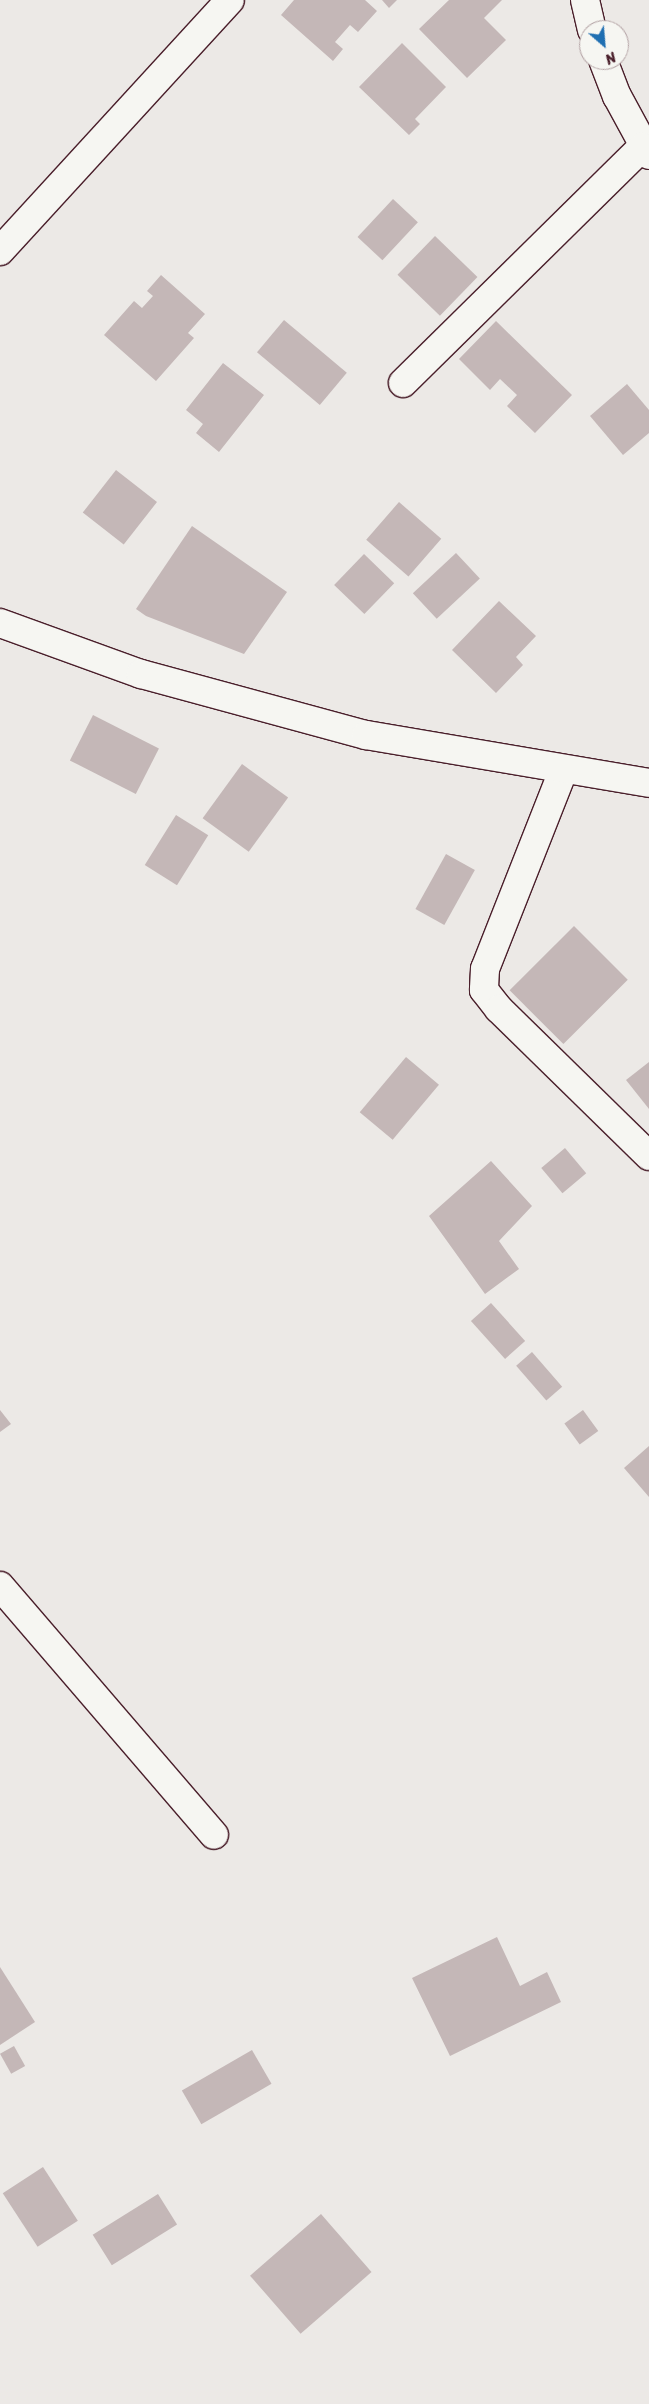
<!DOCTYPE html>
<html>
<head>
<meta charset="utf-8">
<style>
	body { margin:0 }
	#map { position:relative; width:649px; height:2404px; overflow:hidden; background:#ece9e6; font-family:Sriracha,sans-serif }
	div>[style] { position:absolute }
	.building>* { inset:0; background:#c4b7b7; transform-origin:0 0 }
	.roads { filter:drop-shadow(1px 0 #4a1f2b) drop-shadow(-1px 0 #4a1f2b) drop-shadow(0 1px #4a1f2b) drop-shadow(0 -1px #4a1f2b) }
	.street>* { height:28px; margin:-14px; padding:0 14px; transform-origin:14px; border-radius:14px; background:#f6f6f2 }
	.secondary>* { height:28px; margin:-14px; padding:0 14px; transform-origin:14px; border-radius:14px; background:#f6f6f2 }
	span { translate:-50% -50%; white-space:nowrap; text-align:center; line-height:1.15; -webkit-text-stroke:5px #f6f6f2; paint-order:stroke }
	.north { position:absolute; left:579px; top:20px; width:50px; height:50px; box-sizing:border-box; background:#f6f6f2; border:1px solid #b1a0a2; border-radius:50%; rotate:153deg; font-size:14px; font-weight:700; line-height:20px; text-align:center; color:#4a1f2b }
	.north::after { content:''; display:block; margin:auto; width:18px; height:22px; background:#1f6fb2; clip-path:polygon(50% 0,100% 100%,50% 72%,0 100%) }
</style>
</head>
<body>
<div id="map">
	<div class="building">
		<div style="clip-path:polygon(294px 0,365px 0,377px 11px,358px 32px,350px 25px,335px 42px,343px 49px,333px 61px,281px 15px)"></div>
		<div style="clip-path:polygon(382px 0,397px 0,389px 8px)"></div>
		<div style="clip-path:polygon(449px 0,502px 0,484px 18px,506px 40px,467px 78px,419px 29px)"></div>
		<div style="clip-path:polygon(402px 43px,446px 87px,415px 119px,420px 124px,409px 135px,359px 87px)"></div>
		<div style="left:393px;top:199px;width:34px;height:52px;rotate:43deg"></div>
		<div style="left:435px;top:236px;width:59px;height:54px;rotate:44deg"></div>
		<div style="clip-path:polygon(161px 275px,205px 314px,188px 333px,194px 338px,156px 381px,104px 335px,134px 301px,142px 308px,153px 296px,147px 291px)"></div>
		<div style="left:284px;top:320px;width:82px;height:42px;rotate:40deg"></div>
		<div style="clip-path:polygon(496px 321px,572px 395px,535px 433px,507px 406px,517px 395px,500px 379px,490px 390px,459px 359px)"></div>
		<div style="clip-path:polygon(223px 363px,264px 395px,219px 452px,196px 433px,203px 424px,186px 410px)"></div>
		<div style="clip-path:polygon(627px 384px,649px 410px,649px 433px,623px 455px,590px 416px)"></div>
		<div style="left:116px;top:470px;width:52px;height:54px;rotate:38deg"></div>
		<div style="left:399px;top:502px;width:56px;height:50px;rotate:41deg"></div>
		<div style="clip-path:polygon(192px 526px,287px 592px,244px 654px,146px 616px,136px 609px)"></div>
		<div style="left:456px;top:553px;width:35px;height:59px;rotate:47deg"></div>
		<div style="left:364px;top:554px;width:42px;height:43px;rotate:44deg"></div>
		<div style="clip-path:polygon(499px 601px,536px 636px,516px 657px,523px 665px,496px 693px,452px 650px)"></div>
		<div style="left:93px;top:715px;width:74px;height:51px;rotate:27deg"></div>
		<div style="left:242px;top:764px;width:57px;height:67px;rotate:36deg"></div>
		<div style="left:176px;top:815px;width:38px;height:59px;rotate:32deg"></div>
		<div style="left:446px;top:854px;width:33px;height:63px;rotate:29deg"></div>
		<div style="left:574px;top:926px;width:76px;height:91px;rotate:45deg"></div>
		<div style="left:406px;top:1057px;width:43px;height:72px;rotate:40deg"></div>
		<div style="clip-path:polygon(649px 1062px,649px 1109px,626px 1080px)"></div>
		<div style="left:565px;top:1148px;width:33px;height:31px;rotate:50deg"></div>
		<div style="clip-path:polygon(491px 1161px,532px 1206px,499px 1241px,519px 1269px,485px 1294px,429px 1216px)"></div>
		<div style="left:491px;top:1303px;width:51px;height:27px;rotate:48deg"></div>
		<div style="left:532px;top:1352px;width:46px;height:21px;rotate:49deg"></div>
		<div style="clip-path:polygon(0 1410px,11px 1424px,0 1432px)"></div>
		<div style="left:583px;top:1410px;width:26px;height:23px;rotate:54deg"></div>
		<div style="clip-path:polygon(649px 1446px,649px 1497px,624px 1468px)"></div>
		<div style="clip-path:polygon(497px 1937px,520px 1986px,547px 1972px,561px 2002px,450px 2056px,412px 1978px)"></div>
		<div style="clip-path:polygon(0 1967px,35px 2022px,0 2045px)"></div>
		<div style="left:14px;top:2046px;width:23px;height:16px;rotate:61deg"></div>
		<div style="left:252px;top:2050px;width:39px;height:81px;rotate:60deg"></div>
		<div style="left:43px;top:2167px;width:64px;height:48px;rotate:57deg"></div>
		<div style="left:158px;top:2194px;width:36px;height:77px;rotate:58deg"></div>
		<div style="left:321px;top:2214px;width:77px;height:94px;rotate:49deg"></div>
	</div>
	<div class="roads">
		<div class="street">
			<div style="left:585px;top:0;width:31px;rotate:77deg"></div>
			<div style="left:603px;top:60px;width:39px;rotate:69deg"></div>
			<div style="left:617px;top:96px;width:67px;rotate:61.5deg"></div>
			<div style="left:0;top:251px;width:340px;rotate:-47.5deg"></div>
			<div style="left:403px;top:383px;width:336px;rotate:-44.6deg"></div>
			<div style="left:563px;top:771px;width:213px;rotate:111.5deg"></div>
			<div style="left:485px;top:969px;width:21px;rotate:93deg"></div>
			<div style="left:484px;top:990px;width:24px;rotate:52deg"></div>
			<div style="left:499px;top:1009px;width:210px;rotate:44.4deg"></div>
			<div style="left:0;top:1586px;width:328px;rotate:49.3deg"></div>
		</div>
		<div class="secondary">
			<div style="left:0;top:623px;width:150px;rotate:19.9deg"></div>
			<div style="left:141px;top:674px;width:233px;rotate:15.2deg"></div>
			<div style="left:366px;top:735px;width:287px;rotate:9.6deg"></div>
		</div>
	</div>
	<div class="north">N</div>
</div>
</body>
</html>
